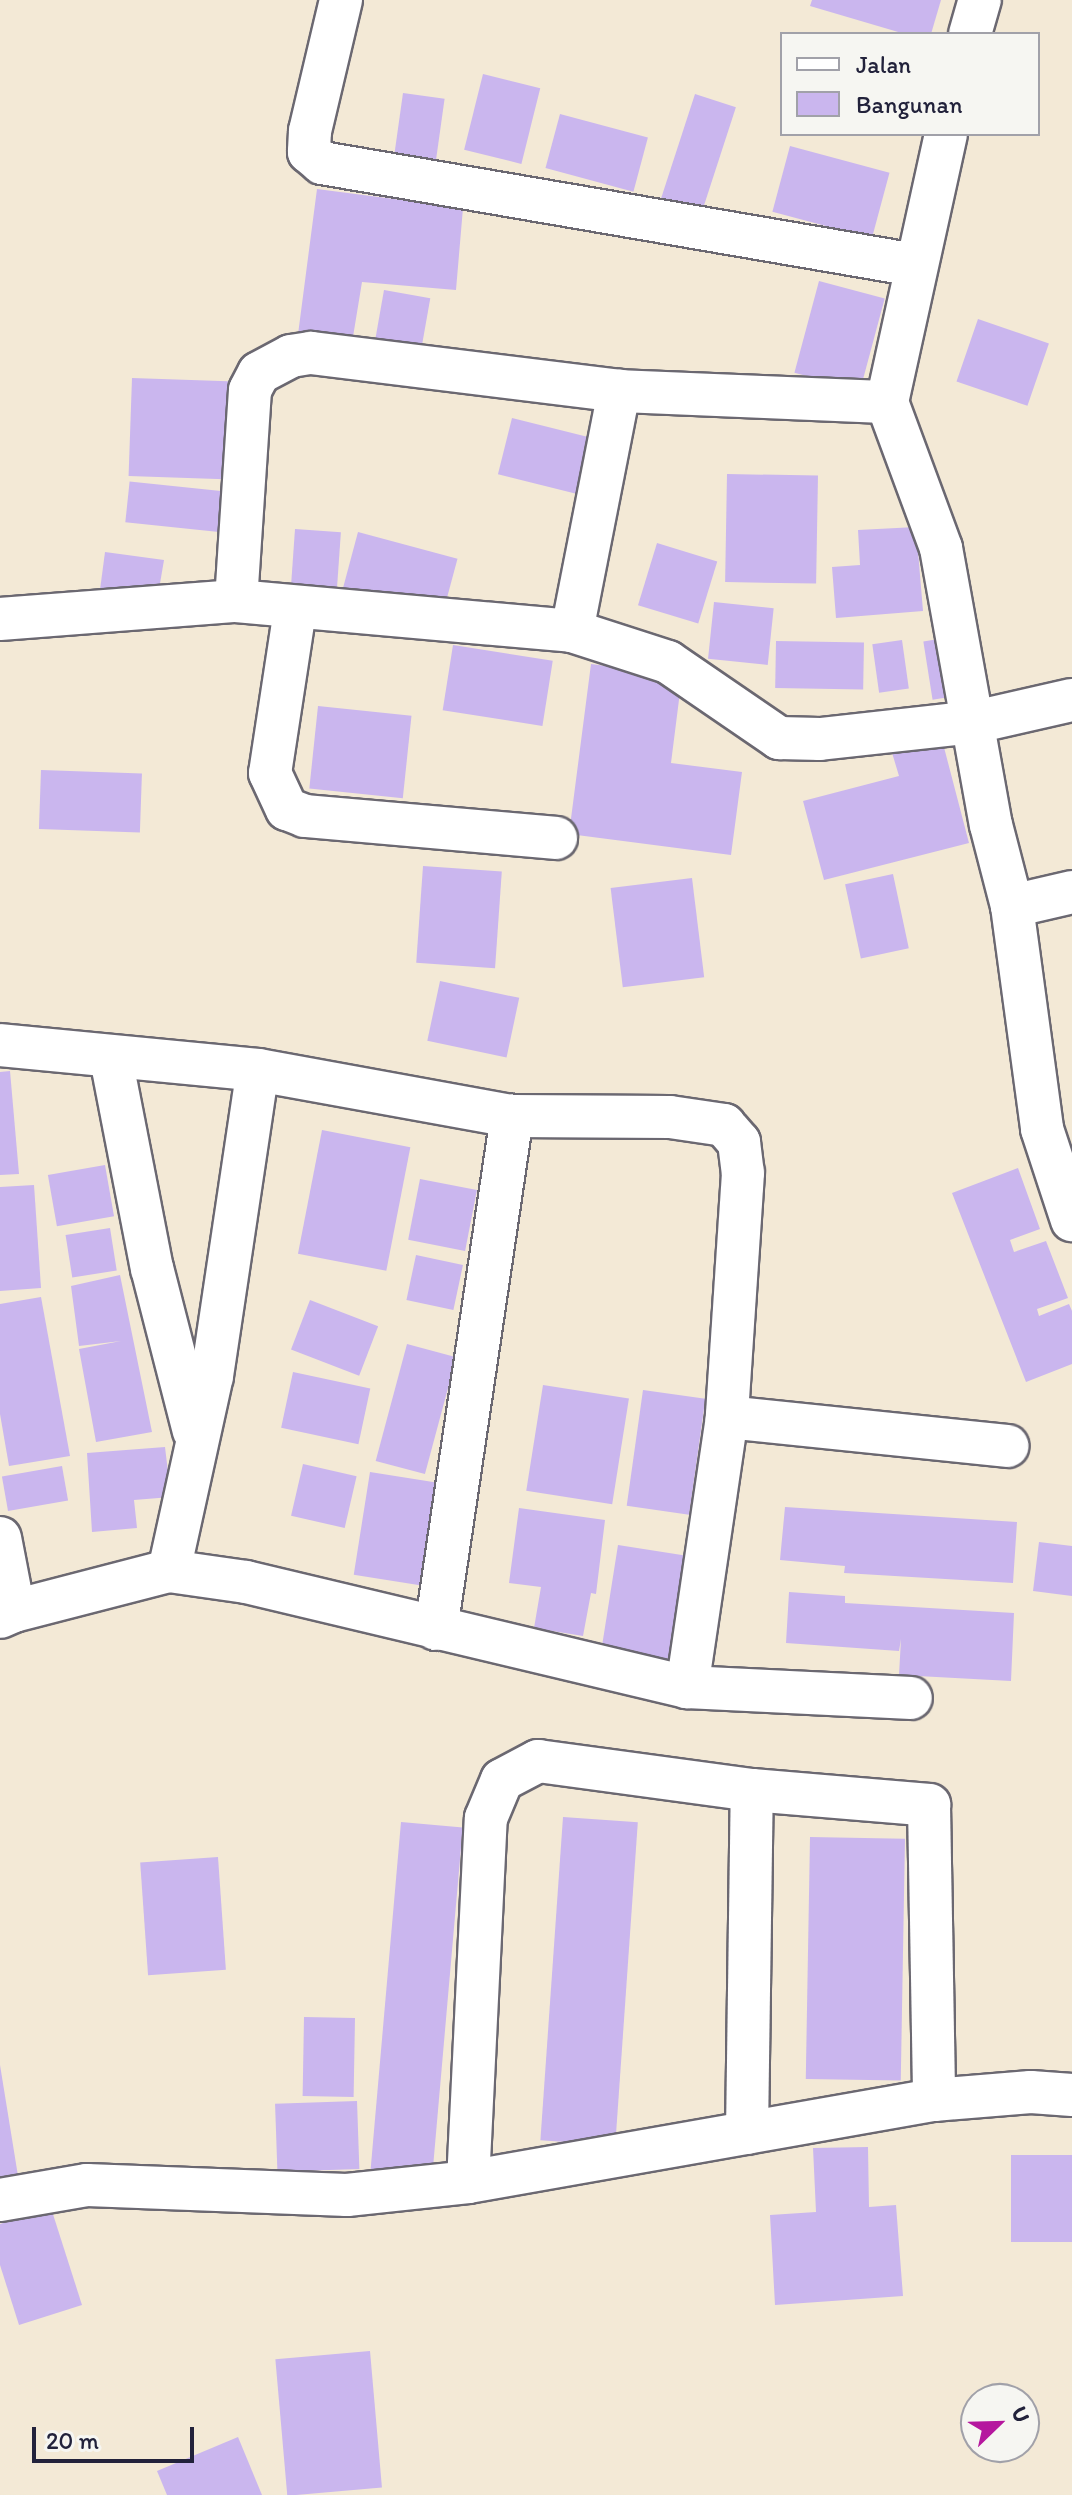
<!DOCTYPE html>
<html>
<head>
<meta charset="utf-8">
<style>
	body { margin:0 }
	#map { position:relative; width:1072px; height:2495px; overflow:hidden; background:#f3e9d6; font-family:Itim,sans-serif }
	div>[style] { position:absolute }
	.building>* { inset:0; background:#cab6ee; transform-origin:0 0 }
	.roads { filter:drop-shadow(2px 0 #6b6871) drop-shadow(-2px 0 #6b6871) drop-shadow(0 2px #6b6871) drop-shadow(0 -2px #6b6871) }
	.street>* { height:42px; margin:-21px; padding:0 21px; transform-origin:21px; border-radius:21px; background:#fff }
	span { translate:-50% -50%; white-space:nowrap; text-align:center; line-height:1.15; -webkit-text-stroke:6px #f6f6f2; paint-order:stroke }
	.legend { position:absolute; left:780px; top:32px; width:260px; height:104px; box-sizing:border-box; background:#f6f6f2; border:2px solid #a1a1a9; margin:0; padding:10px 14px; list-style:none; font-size:24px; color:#22223b }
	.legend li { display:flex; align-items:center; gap:16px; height:40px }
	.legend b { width:40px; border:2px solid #a1a1a9 }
	.north { position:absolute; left:960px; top:2383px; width:80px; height:80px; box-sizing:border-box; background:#f6f6f2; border:2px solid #a1a1a9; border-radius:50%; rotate:67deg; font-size:22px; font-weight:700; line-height:32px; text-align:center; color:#22223b }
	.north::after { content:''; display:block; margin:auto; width:28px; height:36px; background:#b5179e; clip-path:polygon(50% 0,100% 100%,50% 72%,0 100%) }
	.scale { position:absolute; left:32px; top:2427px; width:162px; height:36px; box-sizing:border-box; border:4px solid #22223b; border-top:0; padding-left:10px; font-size:24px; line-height:28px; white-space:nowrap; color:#22223b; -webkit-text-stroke:6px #f6f6f2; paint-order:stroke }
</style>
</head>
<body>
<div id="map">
	<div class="building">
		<div style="clip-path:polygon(812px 0,941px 0,931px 34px,905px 34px,810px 6px)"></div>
		<div style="left:483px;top:74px;width:59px;height:78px;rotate:14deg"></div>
		<div style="left:403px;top:93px;width:42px;height:69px;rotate:8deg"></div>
		<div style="left:695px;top:94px;width:43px;height:112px;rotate:18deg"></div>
		<div style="left:560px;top:114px;width:91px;height:56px;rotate:15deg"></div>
		<div style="left:790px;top:146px;width:103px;height:68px;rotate:15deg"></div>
		<div style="clip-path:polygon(317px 189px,463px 208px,456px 290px,362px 282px,351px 349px,297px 342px)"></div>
		<div style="left:819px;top:281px;width:68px;height:95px;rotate:15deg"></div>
		<div style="left:384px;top:290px;width:47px;height:53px;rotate:10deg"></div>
		<div style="left:978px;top:319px;width:75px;height:66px;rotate:19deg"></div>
		<div style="left:132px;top:378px;width:96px;height:98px;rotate:2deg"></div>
		<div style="left:512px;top:418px;width:97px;height:58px;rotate:14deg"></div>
		<div style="left:727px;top:474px;width:91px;height:108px;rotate:1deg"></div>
		<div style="left:240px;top:493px;width:41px;height:111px;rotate:96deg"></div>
		<div style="clip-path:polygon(916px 527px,923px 611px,836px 618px,832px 567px,860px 565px,858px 530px)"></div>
		<div style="left:295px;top:529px;width:46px;height:71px;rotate:4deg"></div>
		<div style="left:358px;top:532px;width:103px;height:61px;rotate:15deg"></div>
		<div style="left:657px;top:543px;width:63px;height:65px;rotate:17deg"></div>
		<div style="clip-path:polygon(105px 552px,164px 560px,157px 601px,98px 605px)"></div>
		<div style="left:714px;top:602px;width:60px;height:57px;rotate:6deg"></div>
		<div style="left:951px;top:637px;width:59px;height:28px;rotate:81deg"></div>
		<div style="left:902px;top:640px;width:49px;height:30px;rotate:82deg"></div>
		<div style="left:776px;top:641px;width:88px;height:47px;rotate:1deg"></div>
		<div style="left:453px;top:645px;width:101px;height:66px;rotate:9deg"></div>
		<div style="clip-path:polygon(591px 664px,682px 676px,671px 763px,742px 772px,731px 855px,569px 834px)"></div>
		<div style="left:318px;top:706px;width:94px;height:83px;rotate:6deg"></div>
		<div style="clip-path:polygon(940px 732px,969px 843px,824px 880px,803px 801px,899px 776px,890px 746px)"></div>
		<div style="left:41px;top:770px;width:101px;height:59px;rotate:2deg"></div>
		<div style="left:423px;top:866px;width:79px;height:97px;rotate:4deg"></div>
		<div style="left:893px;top:874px;width:76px;height:49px;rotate:78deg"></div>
		<div style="left:692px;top:878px;width:100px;height:82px;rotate:83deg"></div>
		<div style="left:440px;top:981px;width:81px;height:61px;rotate:12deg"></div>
		<div style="clip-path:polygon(10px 1071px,19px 1174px,0 1175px,0 1072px)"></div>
		<div style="left:322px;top:1130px;width:90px;height:126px;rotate:11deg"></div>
		<div style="left:105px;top:1165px;width:52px;height:58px;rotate:80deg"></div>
		<div style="clip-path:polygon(1018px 1168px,1040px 1229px,1010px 1240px,1014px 1252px,1046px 1241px,1068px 1298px,1037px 1309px,1039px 1316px,1069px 1304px,1072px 1311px,1072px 1364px,1026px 1382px,952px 1193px)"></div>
		<div style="left:420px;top:1179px;width:58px;height:62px;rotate:11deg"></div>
		<div style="clip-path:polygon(34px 1185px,41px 1288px,0 1291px,0 1187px)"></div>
		<div style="left:110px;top:1228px;width:43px;height:45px;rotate:81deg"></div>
		<div style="left:416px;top:1255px;width:48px;height:46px;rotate:12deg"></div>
		<div style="clip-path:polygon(120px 1275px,152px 1432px,96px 1442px,79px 1349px,121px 1341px,79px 1346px,71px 1286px)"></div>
		<div style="clip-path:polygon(41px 1297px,70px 1456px,9px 1466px,0 1414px,0 1304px)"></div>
		<div style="left:310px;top:1300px;width:73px;height:53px;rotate:21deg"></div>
		<div style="left:407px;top:1344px;width:51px;height:121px;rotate:15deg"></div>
		<div style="left:293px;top:1372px;width:79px;height:57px;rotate:12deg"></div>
		<div style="left:543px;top:1385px;width:87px;height:107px;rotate:9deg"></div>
		<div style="left:643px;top:1390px;width:63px;height:117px;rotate:8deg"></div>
		<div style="clip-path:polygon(165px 1447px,171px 1497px,134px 1500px,137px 1528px,92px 1532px,87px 1453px)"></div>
		<div style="left:303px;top:1464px;width:55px;height:53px;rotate:13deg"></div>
		<div style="left:62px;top:1466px;width:35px;height:61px;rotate:80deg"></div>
		<div style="left:370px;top:1472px;width:67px;height:104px;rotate:9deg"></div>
		<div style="clip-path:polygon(785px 1507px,1017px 1522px,1013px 1583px,844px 1573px,845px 1566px,780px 1560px)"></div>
		<div style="clip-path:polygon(519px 1508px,605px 1520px,596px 1594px,591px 1593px,583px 1636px,534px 1628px,541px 1587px,509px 1583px)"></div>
		<div style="clip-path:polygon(1039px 1542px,1072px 1546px,1072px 1596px,1033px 1591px)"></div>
		<div style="left:618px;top:1545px;width:71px;height:109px;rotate:9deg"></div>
		<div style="clip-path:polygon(789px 1592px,845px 1596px,845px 1603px,1014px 1613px,1011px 1681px,899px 1675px,901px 1639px,899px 1651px,786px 1643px)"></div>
		<div style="left:563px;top:1817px;width:75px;height:324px;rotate:4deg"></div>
		<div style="left:401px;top:1822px;width:62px;height:349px;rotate:5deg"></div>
		<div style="left:810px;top:1837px;width:95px;height:242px;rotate:1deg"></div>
		<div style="left:218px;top:1857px;width:113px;height:78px;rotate:86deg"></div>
		<div style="left:304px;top:2017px;width:51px;height:79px;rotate:1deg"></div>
		<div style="clip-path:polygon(0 2065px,18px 2176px,0 2178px)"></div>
		<div style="left:357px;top:2101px;width:68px;height:82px;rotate:88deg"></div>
		<div style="clip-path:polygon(868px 2147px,869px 2207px,896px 2205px,903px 2296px,775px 2305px,770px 2215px,816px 2212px,813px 2148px)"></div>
		<div style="left:1072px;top:2155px;width:87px;height:61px;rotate:90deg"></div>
		<div style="clip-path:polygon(51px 2208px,82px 2305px,19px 2325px,0 2265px,0 2224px)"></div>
		<div style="left:370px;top:2351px;width:137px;height:95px;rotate:85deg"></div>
		<div style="clip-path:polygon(238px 2437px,262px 2495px,167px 2495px,157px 2471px)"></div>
	</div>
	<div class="roads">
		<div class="street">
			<div style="left:341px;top:0;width:135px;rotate:103.3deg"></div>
			<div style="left:310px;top:131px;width:21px;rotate:93deg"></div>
			<div style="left:309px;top:152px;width:17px;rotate:40deg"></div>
			<div style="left:322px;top:163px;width:602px;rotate:9.76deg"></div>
			<div style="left:970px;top:34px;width:35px;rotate:-74deg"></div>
			<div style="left:946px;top:134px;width:274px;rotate:102.4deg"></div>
			<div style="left:887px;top:402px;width:156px;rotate:69.7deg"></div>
			<div style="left:941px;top:548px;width:281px;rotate:79.8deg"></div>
			<div style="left:991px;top:825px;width:84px;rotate:75.5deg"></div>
			<div style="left:1012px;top:906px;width:62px;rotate:-13.1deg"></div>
			<div style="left:236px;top:601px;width:211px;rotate:-86.2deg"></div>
			<div style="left:250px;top:390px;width:19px;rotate:-62deg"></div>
			<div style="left:259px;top:373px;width:36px;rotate:-28deg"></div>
			<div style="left:291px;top:356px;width:20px;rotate:-9deg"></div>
			<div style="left:311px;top:353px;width:310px;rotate:7deg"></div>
			<div style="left:619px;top:391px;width:268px;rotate:2.4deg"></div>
			<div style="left:295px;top:610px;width:165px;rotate:98.7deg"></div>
			<div style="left:270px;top:773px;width:40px;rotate:65deg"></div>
			<div style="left:287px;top:809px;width:19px;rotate:21deg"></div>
			<div style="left:305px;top:816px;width:252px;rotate:5deg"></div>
			<div style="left:0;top:619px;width:237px;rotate:-4.4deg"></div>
			<div style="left:236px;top:601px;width:337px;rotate:5.1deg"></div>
			<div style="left:572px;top:631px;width:101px;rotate:17.9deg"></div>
			<div style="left:668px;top:662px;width:135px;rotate:34.4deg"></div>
			<div style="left:779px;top:738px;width:41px;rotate:1.4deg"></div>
			<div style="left:820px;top:739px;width:156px;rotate:-6.3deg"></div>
			<div style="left:975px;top:722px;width:99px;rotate:-12.8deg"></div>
			<div style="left:572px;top:631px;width:245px;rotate:-78.9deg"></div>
			<div style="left:1012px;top:906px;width:225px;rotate:82.3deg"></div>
			<div style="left:1042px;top:1129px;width:96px;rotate:71.8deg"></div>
			<div style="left:0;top:1045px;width:259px;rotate:5.5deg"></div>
			<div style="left:258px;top:1070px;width:258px;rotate:10.3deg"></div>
			<div style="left:512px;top:1116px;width:158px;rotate:0.4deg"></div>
			<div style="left:670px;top:1117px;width:55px;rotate:8.4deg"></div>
			<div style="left:724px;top:1125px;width:23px;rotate:49deg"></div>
			<div style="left:739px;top:1142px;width:31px;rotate:83deg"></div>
			<div style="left:743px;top:1173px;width:245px;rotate:93.8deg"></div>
			<div style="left:727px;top:1417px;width:273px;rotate:98.4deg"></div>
			<div style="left:111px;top:1058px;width:214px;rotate:79deg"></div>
			<div style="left:152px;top:1268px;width:168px;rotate:75.6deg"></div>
			<div style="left:727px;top:1417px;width:282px;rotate:5.9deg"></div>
			<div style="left:0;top:1538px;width:74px;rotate:79.1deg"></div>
			<div style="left:14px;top:1611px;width:15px;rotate:157deg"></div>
			<div style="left:169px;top:1571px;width:200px;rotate:-77.6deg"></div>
			<div style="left:212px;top:1376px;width:309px;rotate:-81.5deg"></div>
			<div style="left:14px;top:1611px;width:160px;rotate:-14.5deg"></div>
			<div style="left:169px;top:1571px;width:78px;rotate:8.1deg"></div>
			<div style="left:246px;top:1582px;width:453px;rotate:13.4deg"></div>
			<div style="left:687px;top:1687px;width:224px;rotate:2.8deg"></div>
			<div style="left:436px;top:1629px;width:519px;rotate:-81.57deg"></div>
			<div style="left:747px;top:2133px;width:343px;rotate:-89.2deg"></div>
			<div style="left:468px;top:2182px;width:364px;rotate:-87.2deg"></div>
			<div style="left:486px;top:1818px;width:41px;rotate:-67.2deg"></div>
			<div style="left:502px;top:1780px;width:41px;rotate:-27.8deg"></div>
			<div style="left:538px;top:1761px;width:216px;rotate:7.7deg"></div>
			<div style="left:752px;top:1790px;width:178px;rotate:4.8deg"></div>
			<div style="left:929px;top:1805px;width:295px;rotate:89deg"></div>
			<div style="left:0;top:2200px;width:88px;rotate:-9.8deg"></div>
			<div style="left:87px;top:2185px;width:260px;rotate:2.2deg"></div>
			<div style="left:347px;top:2195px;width:122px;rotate:-6.1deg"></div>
			<div style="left:468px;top:2182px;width:473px;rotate:-10deg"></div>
			<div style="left:934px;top:2100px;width:97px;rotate:-4.7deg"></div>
			<div style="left:1031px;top:2092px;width:41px;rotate:4.2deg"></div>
		</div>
	</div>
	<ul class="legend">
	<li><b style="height:10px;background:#fff"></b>Jalan</li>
	<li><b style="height:22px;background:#cab6ee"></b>Bangunan</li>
	</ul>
	<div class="north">U</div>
	<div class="scale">20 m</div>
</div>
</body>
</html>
